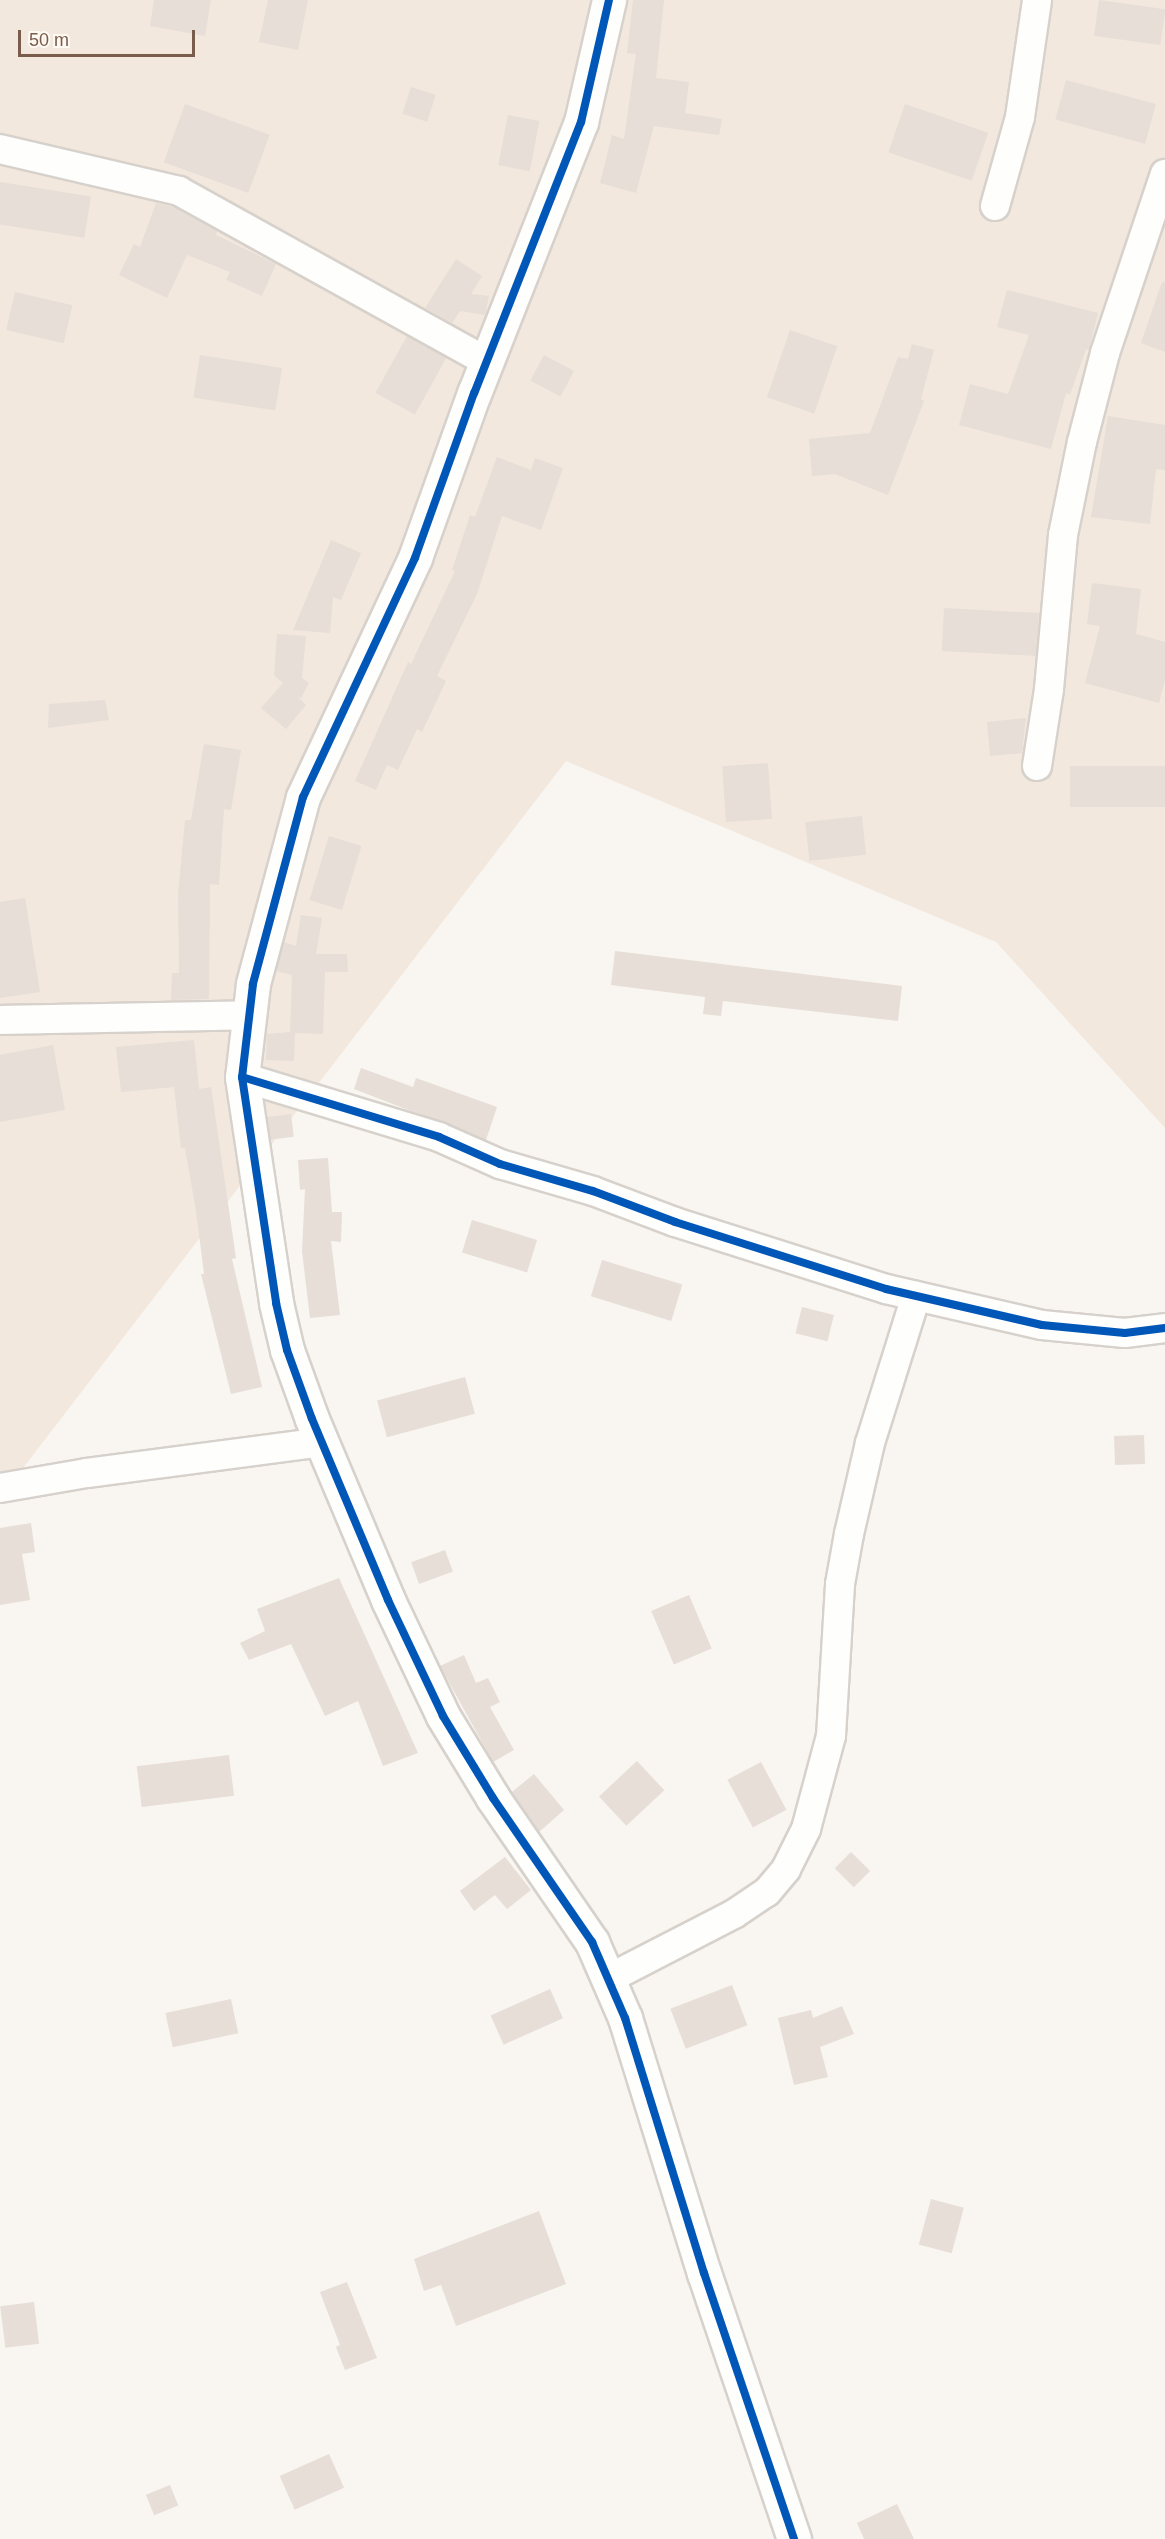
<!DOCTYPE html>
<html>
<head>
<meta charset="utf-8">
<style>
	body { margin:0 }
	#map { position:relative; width:1165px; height:2539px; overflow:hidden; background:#f9f5f0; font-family:Arial,sans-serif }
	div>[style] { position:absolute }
	.residential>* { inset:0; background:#f2e8de }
	.building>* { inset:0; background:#e6ded7; transform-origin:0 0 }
	.roads { filter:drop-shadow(2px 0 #d7d1cb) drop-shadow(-2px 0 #d7d1cb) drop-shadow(0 2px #d7d1cb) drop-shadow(0 -2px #d7d1cb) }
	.street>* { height:28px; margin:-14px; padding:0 14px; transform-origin:14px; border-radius:14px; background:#fefefd }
	.secondary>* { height:33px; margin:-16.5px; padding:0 16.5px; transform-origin:16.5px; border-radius:16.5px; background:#fefefd }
	.cycleway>* { height:8px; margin:-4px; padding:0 4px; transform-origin:4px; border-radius:4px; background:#0057b8 }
	span { translate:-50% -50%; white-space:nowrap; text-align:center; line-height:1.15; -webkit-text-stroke:5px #fffaf3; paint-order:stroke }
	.scale { position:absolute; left:18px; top:30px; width:177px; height:27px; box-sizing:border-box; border:3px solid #7a5c4d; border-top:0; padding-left:8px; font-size:18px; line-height:21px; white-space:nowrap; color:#7a5c4d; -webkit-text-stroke:4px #fffaf3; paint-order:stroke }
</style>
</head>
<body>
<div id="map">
	<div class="residential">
		<div style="clip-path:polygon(0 0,1165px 0,1165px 1128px,996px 942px,566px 761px,0 1498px)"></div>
	</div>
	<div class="building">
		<div style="clip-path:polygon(154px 0,211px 0,205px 36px,150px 26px)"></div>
		<div style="clip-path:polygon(268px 0,308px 0,298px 50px,259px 42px)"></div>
		<div style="clip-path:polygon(633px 0,664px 0,656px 78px,689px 82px,685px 113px,722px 119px,719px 135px,654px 126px,636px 193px,600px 183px,612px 135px,624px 139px,636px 54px,627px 53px)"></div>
		<div style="left:1099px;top:0;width:67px;height:36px;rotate:8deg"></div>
		<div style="left:1066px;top:80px;width:93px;height:41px;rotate:15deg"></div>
		<div style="left:411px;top:87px;width:26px;height:28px;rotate:18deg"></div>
		<div style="left:185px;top:104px;width:90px;height:62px;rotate:20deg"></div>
		<div style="left:905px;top:104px;width:88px;height:51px;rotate:19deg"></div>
		<div style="left:508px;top:115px;width:32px;height:51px;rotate:11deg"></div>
		<div style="left:0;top:182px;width:92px;height:42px;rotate:9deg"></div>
		<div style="clip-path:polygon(156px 203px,173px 207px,217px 231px,216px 235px,276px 264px,262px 296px,226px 280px,230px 272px,187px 255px,167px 298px,119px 275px,134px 244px,140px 247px)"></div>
		<div style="clip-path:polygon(456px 259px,482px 276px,471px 294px,489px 296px,485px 315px,460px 311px,452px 323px,425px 308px)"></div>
		<div style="clip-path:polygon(1162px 282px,1165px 283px,1165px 352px,1141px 343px)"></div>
		<div style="clip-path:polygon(1007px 290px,1098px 313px,1089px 350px,1086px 349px,1070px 395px,1066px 393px,1051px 449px,959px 425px,970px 384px,1008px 394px,1029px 335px,997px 327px)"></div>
		<div style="left:15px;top:292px;width:59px;height:39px;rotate:13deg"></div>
		<div style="left:790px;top:330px;width:50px;height:71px;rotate:19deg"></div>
		<div style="left:407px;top:336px;width:45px;height:65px;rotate:29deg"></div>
		<div style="clip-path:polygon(912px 344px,934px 350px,921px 399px,924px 401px,888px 495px,835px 474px,812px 476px,809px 439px,870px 433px,898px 357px,908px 359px)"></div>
		<div style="left:200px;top:355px;width:83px;height:43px;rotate:9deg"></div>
		<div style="left:544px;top:355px;width:34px;height:29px;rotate:28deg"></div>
		<div style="clip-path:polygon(1108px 416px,1165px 425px,1165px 470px,1156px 469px,1150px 524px,1091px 517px)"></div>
		<div style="clip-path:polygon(497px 457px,531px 470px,535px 458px,563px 468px,541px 530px,502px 516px,477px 594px,437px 676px,446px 681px,422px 732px,417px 729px,398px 770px,387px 765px,376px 790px,355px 781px,408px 662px,411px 664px,455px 571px,452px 570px,470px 515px,475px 517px)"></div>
		<div style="clip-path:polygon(331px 540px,361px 553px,341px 600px,333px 597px,330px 633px,293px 630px)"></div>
		<div style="clip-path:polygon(1092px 583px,1141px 589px,1136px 634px,1165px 642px,1165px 680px,1159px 703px,1085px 683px,1100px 626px,1087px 624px)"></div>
		<div style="left:944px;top:608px;width:95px;height:43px;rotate:3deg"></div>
		<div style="clip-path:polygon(277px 634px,306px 636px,302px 678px,309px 683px,301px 698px,297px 696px,306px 705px,286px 729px,261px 708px,283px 683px,274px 675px)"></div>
		<div style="clip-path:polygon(105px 700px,109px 720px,48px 728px,49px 704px)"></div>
		<div style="clip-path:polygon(1026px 718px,1022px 753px,990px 756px,987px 722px)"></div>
		<div style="clip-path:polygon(204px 744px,241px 750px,231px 810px,224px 809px,219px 885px,210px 884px,209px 999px,171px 1000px,172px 973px,179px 973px,178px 894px,185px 820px,191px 820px)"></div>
		<div style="left:768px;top:763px;width:56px;height:46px;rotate:86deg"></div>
		<div style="left:1165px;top:766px;width:41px;height:95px;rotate:90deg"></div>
		<div style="left:862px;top:816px;width:39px;height:57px;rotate:84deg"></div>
		<div style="left:329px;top:836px;width:34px;height:67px;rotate:17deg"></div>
		<div style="clip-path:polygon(25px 898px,40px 992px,0 998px,0 902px)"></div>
		<div style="clip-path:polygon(301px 915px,322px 918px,316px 954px,347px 954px,348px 972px,325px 972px,323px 1034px,295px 1033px,294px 1061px,266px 1060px,267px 1034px,290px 1032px,292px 975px,276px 971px,284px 942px,296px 946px)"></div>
		<div style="clip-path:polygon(615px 951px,902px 986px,898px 1021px,723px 1001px,721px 1016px,703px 1014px,705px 997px,611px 985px)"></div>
		<div style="clip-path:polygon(194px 1040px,199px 1089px,211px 1087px,236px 1258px,232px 1259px,262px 1387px,231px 1394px,201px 1274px,204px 1274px,196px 1211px,185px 1148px,181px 1148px,174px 1087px,121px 1092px,116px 1047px)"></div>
		<div style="clip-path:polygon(53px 1045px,65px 1110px,0 1122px,0 1055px)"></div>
		<div style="clip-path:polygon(361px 1068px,413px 1087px,416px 1078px,497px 1107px,486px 1140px,354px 1089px)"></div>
		<div style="left:291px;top:1114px;width:23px;height:24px;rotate:83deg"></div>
		<div style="clip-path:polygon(328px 1158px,332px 1212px,342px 1212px,341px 1242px,331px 1241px,340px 1315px,310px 1318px,302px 1251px,305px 1189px,300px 1190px,298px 1160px)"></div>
		<div style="left:472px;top:1220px;width:68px;height:34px;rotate:17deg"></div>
		<div style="left:602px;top:1260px;width:84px;height:38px;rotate:17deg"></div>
		<div style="left:802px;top:1307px;width:33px;height:27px;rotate:14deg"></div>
		<div style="left:465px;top:1377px;width:38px;height:91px;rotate:75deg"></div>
		<div style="left:1144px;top:1435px;width:29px;height:30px;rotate:88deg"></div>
		<div style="clip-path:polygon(31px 1523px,35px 1552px,22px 1554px,30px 1600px,0 1605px,0 1528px)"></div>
		<div style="left:445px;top:1550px;width:23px;height:36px;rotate:70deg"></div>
		<div style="clip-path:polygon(339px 1578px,418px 1753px,383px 1766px,358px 1701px,325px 1716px,291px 1644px,249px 1660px,240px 1643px,265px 1631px,257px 1609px)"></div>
		<div style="left:689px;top:1595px;width:58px;height:41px;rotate:67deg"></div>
		<div style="clip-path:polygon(464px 1655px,476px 1683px,488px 1678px,500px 1702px,490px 1707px,514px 1750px,493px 1762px,440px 1666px)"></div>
		<div style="left:229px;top:1755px;width:41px;height:93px;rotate:83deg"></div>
		<div style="left:637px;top:1761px;width:40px;height:52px;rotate:47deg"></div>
		<div style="left:761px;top:1762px;width:54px;height:38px;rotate:62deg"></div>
		<div style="clip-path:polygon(534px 1774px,564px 1810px,539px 1832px,512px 1792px)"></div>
		<div style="left:851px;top:1852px;width:27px;height:23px;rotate:45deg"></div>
		<div style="clip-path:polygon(505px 1857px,531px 1890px,507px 1909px,495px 1895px,474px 1911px,460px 1891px)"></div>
		<div style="left:732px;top:1985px;width:43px;height:66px;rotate:69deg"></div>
		<div style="left:550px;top:1989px;width:32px;height:65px;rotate:66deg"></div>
		<div style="left:231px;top:1999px;width:35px;height:67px;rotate:78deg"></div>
		<div style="clip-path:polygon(842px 2006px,854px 2034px,820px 2047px,828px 2077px,794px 2085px,778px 2018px,811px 2010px,813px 2018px)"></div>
		<div style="left:931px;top:2199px;width:34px;height:47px;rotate:15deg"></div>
		<div style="clip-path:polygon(539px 2211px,566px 2284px,456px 2326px,441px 2285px,424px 2291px,414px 2259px)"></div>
		<div style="clip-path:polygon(347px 2282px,377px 2358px,345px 2370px,336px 2347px,340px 2345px,320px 2292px)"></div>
		<div style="left:34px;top:2302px;width:42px;height:34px;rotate:83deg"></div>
		<div style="left:329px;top:2454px;width:37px;height:54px;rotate:66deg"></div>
		<div style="left:170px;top:2485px;width:22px;height:26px;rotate:68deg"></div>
		<div style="clip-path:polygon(897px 2504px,914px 2539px,864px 2539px,857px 2523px)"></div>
	</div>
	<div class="roads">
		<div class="street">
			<div style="left:0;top:149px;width:184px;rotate:13.2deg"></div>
			<div style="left:179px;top:191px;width:351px;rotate:29deg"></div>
			<div style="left:995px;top:206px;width:92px;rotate:-74.3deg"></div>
			<div style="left:1020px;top:117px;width:118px;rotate:-81.7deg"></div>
			<div style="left:1037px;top:766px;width:78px;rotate:-81.1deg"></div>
			<div style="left:1049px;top:689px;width:155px;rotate:-84.8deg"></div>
			<div style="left:1063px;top:535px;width:95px;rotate:-78.5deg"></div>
			<div style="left:1082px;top:442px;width:92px;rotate:-75.5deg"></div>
			<div style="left:1105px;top:353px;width:189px;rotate:-71.5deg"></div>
			<div style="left:0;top:1020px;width:250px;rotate:-1.1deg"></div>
			<div style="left:242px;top:1077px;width:206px;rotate:16.9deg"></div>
			<div style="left:439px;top:1137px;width:67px;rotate:23.9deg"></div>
			<div style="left:500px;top:1164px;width:97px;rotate:16.2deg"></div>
			<div style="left:593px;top:1191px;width:88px;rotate:20.7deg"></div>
			<div style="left:675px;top:1222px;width:221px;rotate:17.6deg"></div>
			<div style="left:886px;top:1289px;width:160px;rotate:13deg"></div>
			<div style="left:1042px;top:1325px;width:83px;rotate:5.5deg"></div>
			<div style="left:1125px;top:1333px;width:40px;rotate:-7.1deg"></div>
			<div style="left:0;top:1488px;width:88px;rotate:-9.8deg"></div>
			<div style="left:87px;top:1473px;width:237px;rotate:-7.5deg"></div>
			<div style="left:608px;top:1979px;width:142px;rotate:-27.3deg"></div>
			<div style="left:734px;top:1914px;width:40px;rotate:-34deg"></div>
			<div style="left:767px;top:1892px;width:30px;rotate:-50deg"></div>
			<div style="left:786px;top:1869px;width:45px;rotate:-63.4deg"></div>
			<div style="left:806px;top:1829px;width:96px;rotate:-75deg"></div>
			<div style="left:831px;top:1736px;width:152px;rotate:-86.6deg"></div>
			<div style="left:840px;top:1584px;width:51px;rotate:-79.8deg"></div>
			<div style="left:849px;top:1534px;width:93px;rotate:-77deg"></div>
			<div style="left:870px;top:1443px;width:154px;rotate:-72.6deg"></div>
		</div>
		<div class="secondary">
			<div style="left:609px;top:0;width:125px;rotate:102.9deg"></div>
			<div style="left:581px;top:122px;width:291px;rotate:111.5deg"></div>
			<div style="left:474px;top:393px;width:175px;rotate:109.7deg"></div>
			<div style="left:415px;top:558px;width:264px;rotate:115.1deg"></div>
			<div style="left:303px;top:797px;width:194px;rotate:105deg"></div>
			<div style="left:253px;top:984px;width:94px;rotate:96.7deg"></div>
			<div style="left:242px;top:1077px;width:229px;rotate:81.4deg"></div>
			<div style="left:276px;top:1303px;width:48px;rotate:76.8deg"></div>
			<div style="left:287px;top:1350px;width:73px;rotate:70.1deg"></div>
			<div style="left:312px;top:1419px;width:196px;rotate:67.2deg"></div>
			<div style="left:388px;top:1600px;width:128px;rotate:64.6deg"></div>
			<div style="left:443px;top:1716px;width:96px;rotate:58.6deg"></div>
			<div style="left:493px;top:1798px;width:175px;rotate:55.5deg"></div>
			<div style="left:592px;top:1942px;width:83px;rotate:66.5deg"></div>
			<div style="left:625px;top:2018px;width:267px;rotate:72.8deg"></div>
			<div style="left:704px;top:2273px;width:281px;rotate:71.3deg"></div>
		</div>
	</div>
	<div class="cycleway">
		<div style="left:609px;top:0;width:125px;rotate:102.9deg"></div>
		<div style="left:581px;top:122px;width:291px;rotate:111.5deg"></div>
		<div style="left:474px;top:393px;width:175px;rotate:109.7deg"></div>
		<div style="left:415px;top:558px;width:264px;rotate:115.1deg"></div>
		<div style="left:303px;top:797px;width:194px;rotate:105deg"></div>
		<div style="left:253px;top:984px;width:94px;rotate:96.7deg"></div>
		<div style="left:242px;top:1077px;width:229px;rotate:81.4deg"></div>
		<div style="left:276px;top:1303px;width:48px;rotate:76.8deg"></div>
		<div style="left:287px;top:1350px;width:73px;rotate:70.1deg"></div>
		<div style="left:312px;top:1419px;width:196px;rotate:67.2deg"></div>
		<div style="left:388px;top:1600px;width:128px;rotate:64.6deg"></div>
		<div style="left:443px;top:1716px;width:96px;rotate:58.6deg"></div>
		<div style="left:493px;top:1798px;width:175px;rotate:55.5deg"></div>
		<div style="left:592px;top:1942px;width:83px;rotate:66.5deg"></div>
		<div style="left:625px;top:2018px;width:267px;rotate:72.8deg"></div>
		<div style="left:704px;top:2273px;width:281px;rotate:71.3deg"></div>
		<div style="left:242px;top:1077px;width:206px;rotate:16.9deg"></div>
		<div style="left:439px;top:1137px;width:67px;rotate:23.9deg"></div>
		<div style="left:500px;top:1164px;width:97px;rotate:16.2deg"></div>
		<div style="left:593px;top:1191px;width:88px;rotate:20.7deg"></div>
		<div style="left:675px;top:1222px;width:221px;rotate:17.6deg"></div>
		<div style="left:886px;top:1289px;width:160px;rotate:13deg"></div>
		<div style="left:1042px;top:1325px;width:83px;rotate:5.5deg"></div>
		<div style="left:1125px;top:1333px;width:40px;rotate:-7.1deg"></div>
	</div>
	<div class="scale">50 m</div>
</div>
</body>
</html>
